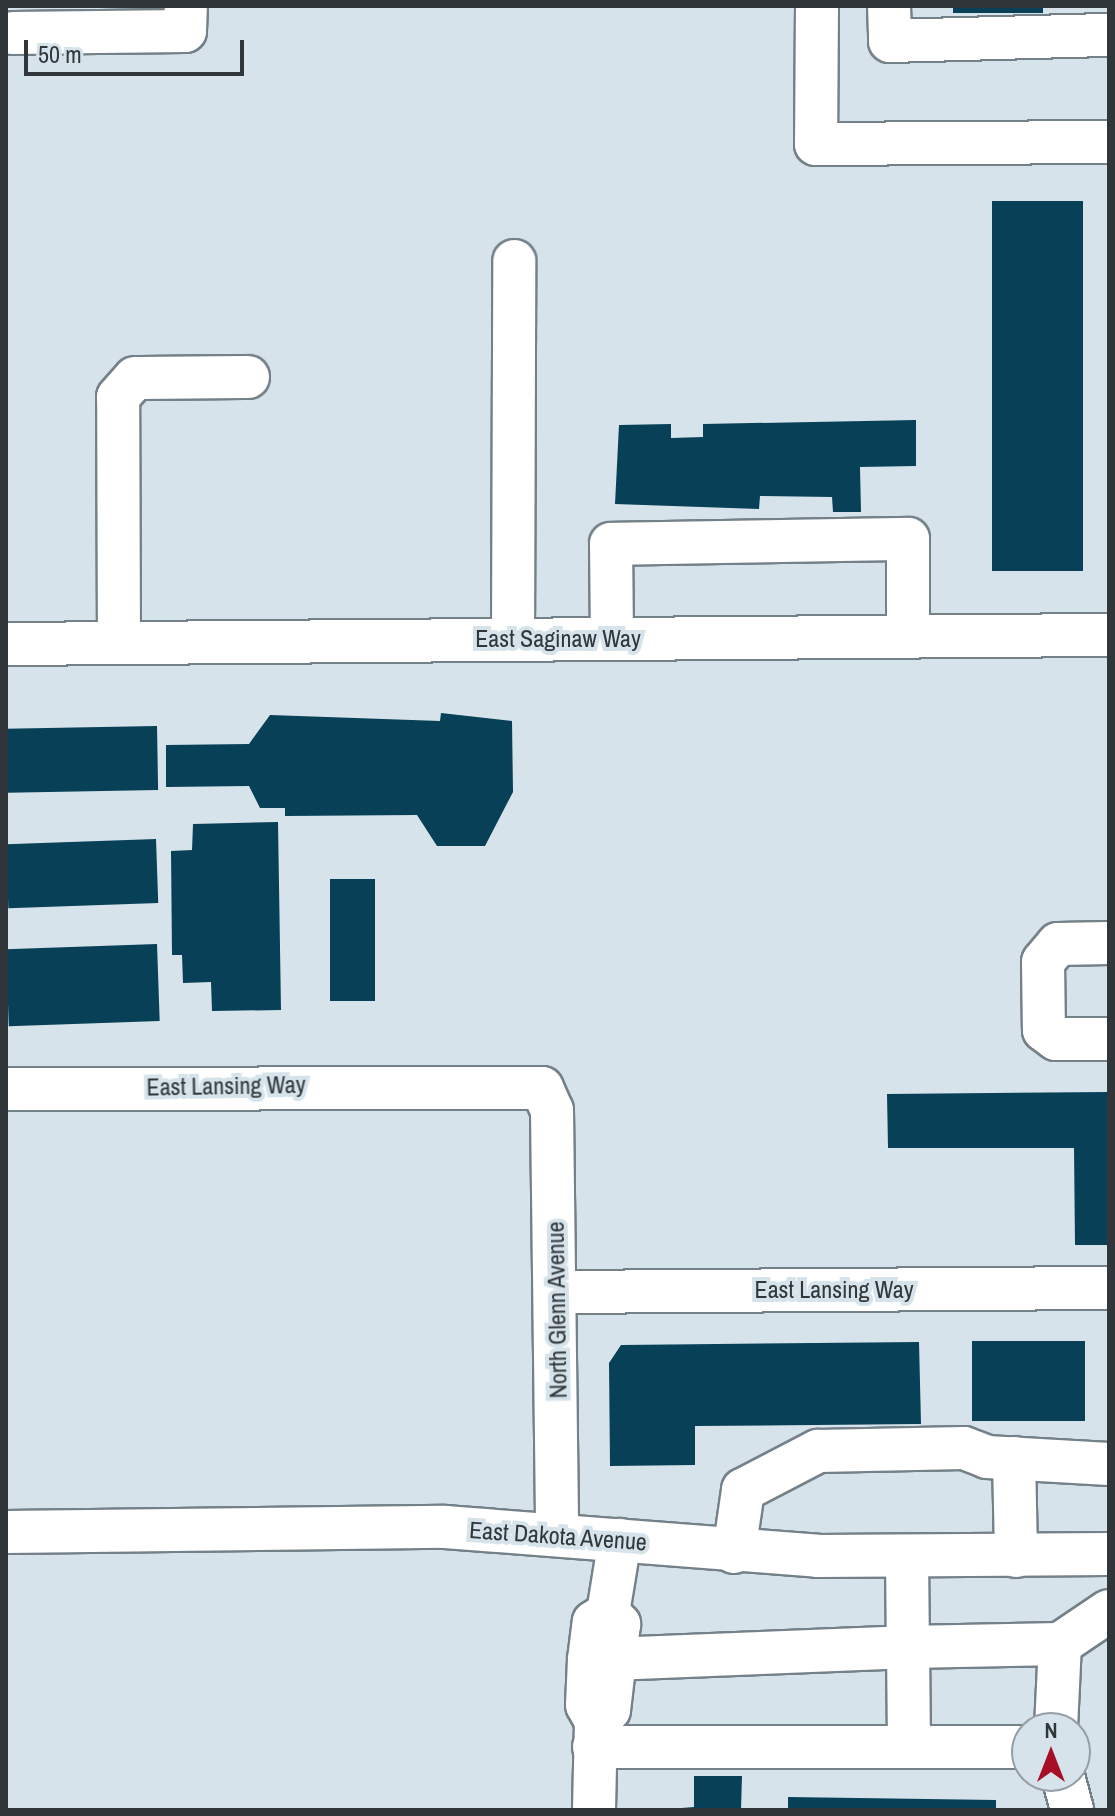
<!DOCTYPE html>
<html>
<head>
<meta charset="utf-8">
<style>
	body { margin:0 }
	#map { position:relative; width:1115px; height:1816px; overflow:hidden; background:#d6e3eb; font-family:"Archivo Narrow",sans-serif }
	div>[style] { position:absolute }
	.building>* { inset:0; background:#074057; transform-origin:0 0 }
	.roads { filter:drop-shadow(2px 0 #758188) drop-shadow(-2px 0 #758188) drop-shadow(0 2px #758188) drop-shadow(0 -2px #758188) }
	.minor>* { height:42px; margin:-21px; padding:0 21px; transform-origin:21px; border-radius:21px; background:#fff }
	span { translate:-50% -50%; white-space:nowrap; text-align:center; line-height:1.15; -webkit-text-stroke:8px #d6e3eb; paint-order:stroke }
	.street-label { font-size:24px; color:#303639 }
	.frame { position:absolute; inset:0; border:8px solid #303639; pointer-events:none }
	.north { position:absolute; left:1011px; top:1712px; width:80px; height:80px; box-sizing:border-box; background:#d6e3eb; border:2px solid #949ea4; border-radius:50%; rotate:0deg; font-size:22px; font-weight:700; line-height:32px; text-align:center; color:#303639 }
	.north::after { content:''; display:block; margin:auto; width:28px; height:36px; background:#a70f28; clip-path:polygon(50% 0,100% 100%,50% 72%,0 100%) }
	.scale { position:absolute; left:24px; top:40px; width:220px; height:36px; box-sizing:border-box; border:4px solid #303639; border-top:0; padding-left:10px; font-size:24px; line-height:28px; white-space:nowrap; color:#303639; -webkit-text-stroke:6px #d6e3eb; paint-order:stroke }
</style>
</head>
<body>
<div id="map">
	<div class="building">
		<div style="left:953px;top:6px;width:90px;height:7px"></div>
		<div style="left:1083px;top:201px;width:370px;height:91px;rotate:90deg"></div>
		<div style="clip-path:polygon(916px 420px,916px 466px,860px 467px,861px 512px,833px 512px,832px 497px,760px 496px,759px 509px,615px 504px,619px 425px,671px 424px,671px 438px,703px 437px,703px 424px)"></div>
		<div style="clip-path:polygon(441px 713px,512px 721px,513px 792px,485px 846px,437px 846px,417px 815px,285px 816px,285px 808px,260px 808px,249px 786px,166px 787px,166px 745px,249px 744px,270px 715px,440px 721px)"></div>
		<div style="left:157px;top:726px;width:64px;height:151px;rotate:89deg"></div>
		<div style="clip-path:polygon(278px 822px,281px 1010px,212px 1011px,211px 982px,183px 983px,182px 955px,172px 955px,171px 851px,192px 850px,193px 824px)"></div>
		<div style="left:156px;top:839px;width:64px;height:150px;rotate:88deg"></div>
		<div style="left:330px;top:879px;width:45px;height:122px"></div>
		<div style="left:157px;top:944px;width:77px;height:151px;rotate:88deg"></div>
		<div style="clip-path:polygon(1109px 1092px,1109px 1245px,1075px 1245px,1074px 1148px,888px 1148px,887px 1094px)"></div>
		<div style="left:972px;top:1341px;width:113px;height:80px"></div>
		<div style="clip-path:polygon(919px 1342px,921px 1424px,695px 1426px,695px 1465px,610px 1466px,609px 1363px,621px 1345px)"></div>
		<div style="clip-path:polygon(694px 1776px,742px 1776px,741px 1810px,657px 1810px,694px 1807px)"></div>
		<div style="clip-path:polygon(788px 1797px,996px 1800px,996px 1810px,788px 1810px)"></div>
	</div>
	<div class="roads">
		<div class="minor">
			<div style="left:817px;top:6px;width:138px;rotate:90.4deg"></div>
			<div style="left:816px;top:144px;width:293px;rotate:-0.4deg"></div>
			<div style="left:889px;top:6px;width:35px;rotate:88deg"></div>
			<div style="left:890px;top:41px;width:219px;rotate:-1.6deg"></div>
			<div style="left:13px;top:33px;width:172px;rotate:-0.7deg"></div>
			<div style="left:185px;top:31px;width:25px;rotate:-88deg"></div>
			<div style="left:612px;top:638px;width:94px;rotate:-90.6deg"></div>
			<div style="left:611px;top:544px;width:297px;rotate:-1deg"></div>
			<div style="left:908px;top:539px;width:97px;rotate:90deg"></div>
			<div style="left:513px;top:639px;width:378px;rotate:-89.8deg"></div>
			<div style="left:119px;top:642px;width:245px;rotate:-90.2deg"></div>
			<div style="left:118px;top:397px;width:25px;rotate:-48deg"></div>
			<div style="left:135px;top:378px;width:113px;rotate:-0.5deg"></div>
			<div style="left:6px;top:644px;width:1103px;rotate:-0.47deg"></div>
			<div style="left:1109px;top:943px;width:51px;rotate:178.9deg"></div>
			<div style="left:1058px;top:944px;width:23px;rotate:130deg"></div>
			<div style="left:1043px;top:962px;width:68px;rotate:89.2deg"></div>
			<div style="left:1044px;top:1030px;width:15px;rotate:37deg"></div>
			<div style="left:1056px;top:1039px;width:53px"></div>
			<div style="left:6px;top:1089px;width:536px;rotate:-0.11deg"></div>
			<div style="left:542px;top:1088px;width:24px;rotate:66deg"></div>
			<div style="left:552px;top:1110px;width:425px;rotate:89.3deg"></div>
			<div style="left:558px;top:1292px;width:551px;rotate:-0.42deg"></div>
			<div style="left:1014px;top:1458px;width:98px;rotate:88.8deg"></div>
			<div style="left:6px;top:1532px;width:439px;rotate:-0.7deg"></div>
			<div style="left:445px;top:1527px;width:374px;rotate:4.4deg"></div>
			<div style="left:818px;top:1556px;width:291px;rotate:-0.4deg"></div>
			<div style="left:734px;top:1552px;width:63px;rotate:-81.7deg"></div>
			<div style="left:743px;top:1490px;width:85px;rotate:-27.5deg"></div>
			<div style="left:818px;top:1451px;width:146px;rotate:-1.2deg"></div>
			<div style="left:964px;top:1448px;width:25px;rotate:21deg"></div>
			<div style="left:987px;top:1457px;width:122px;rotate:3.3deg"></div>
			<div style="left:907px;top:1557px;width:90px;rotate:89.4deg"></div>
			<div style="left:908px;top:1647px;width:152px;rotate:-1.1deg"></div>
			<div style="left:1060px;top:1644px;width:59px;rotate:-34deg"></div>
			<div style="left:608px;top:1613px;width:74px;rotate:-80.7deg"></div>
			<div style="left:589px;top:1660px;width:319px;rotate:-2.3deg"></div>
			<div style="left:908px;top:1647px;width:99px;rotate:89.4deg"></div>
			<div style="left:1056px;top:1728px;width:84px;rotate:-87.3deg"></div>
			<div style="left:594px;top:1747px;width:433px"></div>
			<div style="left:1063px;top:1776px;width:35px;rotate:75deg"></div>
			<div style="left:594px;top:1810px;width:89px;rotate:-88.7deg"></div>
			<div style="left:596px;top:1721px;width:18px;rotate:-119deg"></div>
			<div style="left:587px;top:1705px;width:45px;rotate:-87.5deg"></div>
			<div style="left:589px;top:1660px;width:38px;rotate:-83deg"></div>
			<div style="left:594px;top:1622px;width:17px;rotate:-33deg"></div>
			<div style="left:608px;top:1613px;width:16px;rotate:45deg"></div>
			<div style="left:619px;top:1624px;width:35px;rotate:97deg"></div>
			<div style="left:615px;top:1659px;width:51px;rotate:96.7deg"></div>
			<div style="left:609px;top:1710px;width:17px;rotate:140deg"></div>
		</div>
	</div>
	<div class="street-label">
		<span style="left:558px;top:639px">East Saginaw Way</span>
		<span style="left:226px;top:1086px;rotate:-1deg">East Lansing Way</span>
		<span style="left:834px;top:1290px">East Lansing Way</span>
		<span style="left:557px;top:1310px;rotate:-91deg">North Glenn Avenue</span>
		<span style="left:558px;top:1536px;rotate:4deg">East Dakota Avenue</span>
	</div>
	<div class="frame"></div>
	<div class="north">N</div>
	<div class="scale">50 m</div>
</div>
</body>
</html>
